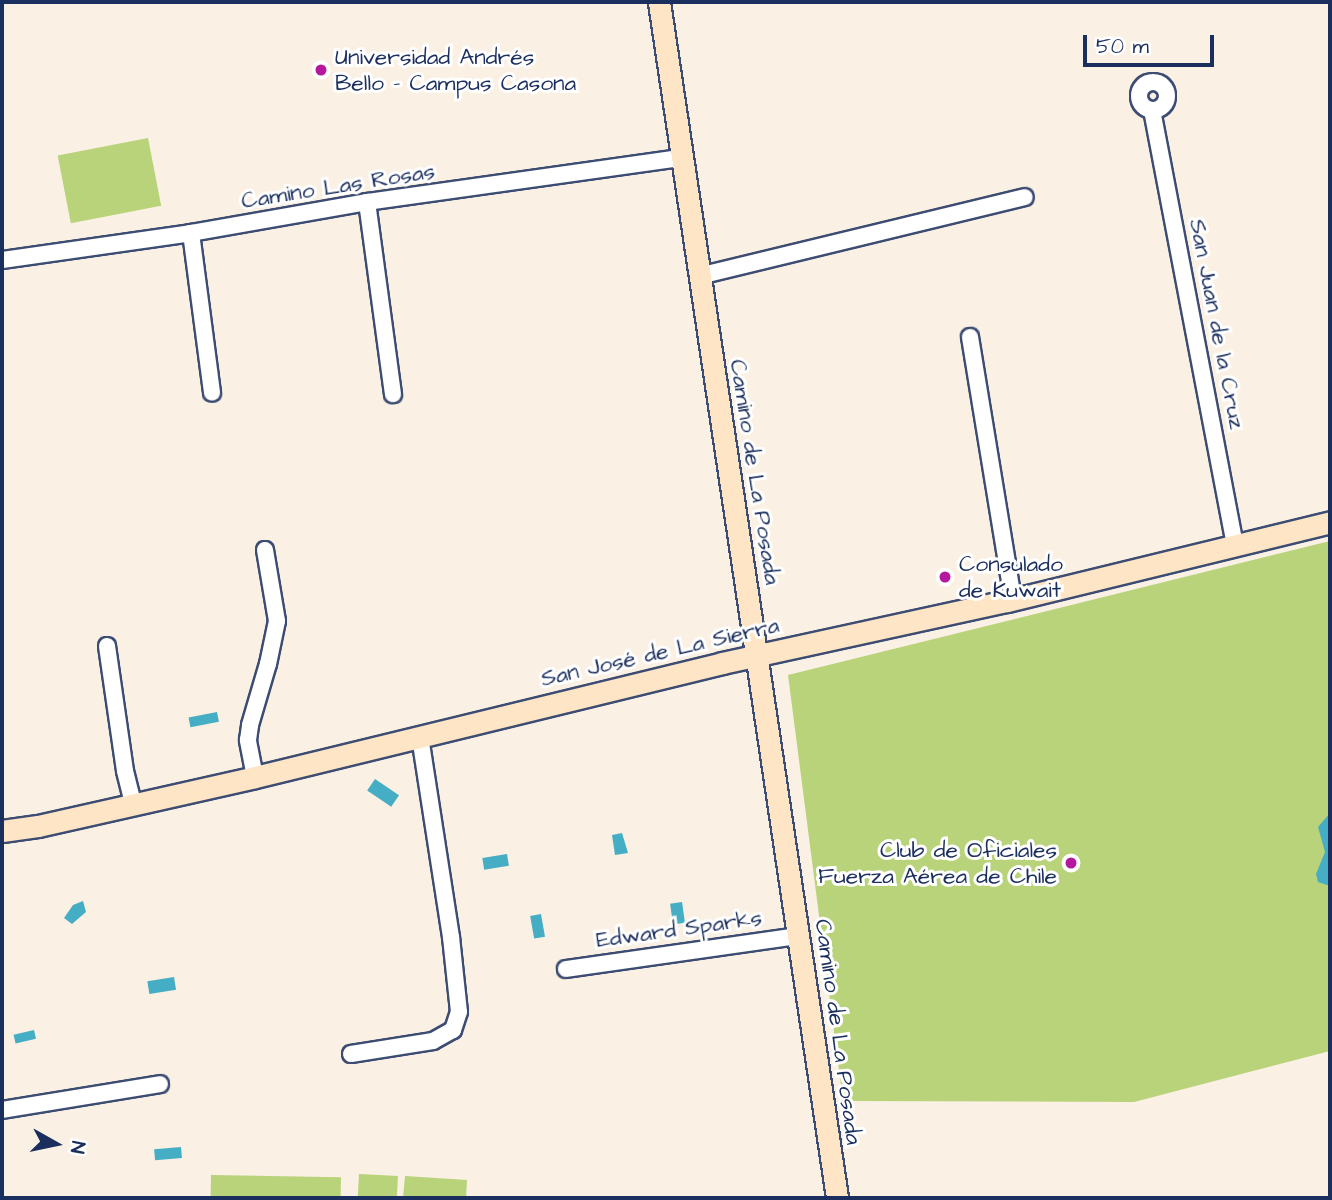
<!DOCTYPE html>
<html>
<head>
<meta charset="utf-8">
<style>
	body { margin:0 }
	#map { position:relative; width:1332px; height:1200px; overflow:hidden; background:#faf0e3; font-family:"Architects Daughter",sans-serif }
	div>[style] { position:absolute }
	.green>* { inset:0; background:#b8d379; transform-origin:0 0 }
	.water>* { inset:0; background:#45aec4; transform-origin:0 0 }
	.roads { filter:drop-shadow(2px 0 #3c4c72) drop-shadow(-2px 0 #3c4c72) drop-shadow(0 2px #3c4c72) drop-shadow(0 -2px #3c4c72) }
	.street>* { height:16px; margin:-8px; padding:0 8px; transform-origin:8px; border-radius:8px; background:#fff }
	.street>.ring { margin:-8px; padding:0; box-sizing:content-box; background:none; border:16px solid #fff; border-radius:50% }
	.secondary>* { height:21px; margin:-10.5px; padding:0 10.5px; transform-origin:10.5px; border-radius:10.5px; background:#fee5c5 }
	.dots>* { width:19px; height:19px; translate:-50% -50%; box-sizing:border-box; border:4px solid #fff; border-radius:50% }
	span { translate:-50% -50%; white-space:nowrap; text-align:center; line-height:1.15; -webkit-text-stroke:6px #fff; paint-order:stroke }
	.poi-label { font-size:23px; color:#1b2f5e }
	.left { translate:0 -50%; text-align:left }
	.right { translate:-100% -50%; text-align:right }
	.street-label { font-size:23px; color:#1b2f5e }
	.frame { position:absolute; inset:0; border:4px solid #1b2f5e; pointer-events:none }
	.north { position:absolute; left:21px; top:1109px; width:70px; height:70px; -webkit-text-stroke:5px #fff; paint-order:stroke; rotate:99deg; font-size:19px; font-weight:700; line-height:28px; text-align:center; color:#1b2f5e }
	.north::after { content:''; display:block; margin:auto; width:24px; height:32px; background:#1b2f5e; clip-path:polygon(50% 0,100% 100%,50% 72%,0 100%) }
	.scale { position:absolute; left:1083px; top:35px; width:131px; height:32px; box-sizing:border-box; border:4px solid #1b2f5e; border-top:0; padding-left:9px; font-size:21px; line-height:24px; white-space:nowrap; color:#1b2f5e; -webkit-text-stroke:5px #fff; paint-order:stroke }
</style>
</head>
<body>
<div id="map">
	<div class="green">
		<div style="left:148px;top:138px;width:69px;height:92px;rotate:79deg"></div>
		<div style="clip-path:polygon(1330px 541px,1330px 1051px,1134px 1102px,843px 1101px,788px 675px)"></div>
		<div style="left:359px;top:1174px;width:39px;height:24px;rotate:3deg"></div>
		<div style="left:211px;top:1175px;width:130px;height:23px;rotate:1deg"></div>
		<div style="clip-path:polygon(405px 1176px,467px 1180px,466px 1198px,403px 1198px)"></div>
	</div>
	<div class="water">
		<div style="left:217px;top:712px;width:10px;height:29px;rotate:79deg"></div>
		<div style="left:375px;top:779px;width:29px;height:14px;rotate:34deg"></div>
		<div style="clip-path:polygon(1330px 813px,1330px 886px,1318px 882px,1316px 874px,1325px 852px,1318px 827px)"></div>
		<div style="clip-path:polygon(622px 833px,628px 853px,615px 855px,612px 835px)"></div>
		<div style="left:507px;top:854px;width:12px;height:25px;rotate:81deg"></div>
		<div style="clip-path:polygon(83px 901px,86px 912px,72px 924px,64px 918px,73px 905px)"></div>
		<div style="left:682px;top:902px;width:21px;height:12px;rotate:82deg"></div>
		<div style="left:541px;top:914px;width:23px;height:11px;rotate:80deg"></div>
		<div style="left:174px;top:977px;width:13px;height:27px;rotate:81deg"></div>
		<div style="left:34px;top:1030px;width:9px;height:21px;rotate:77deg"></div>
		<div style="left:181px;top:1147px;width:11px;height:27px;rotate:85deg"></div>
	</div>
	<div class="roads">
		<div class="street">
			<div class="ring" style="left:1139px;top:82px;width:12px;height:12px"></div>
			<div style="left:1152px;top:110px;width:443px;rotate:79.2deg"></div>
			<div style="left:367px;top:202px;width:194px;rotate:82.3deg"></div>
			<div style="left:191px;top:233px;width:161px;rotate:82.5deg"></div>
			<div style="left:2px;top:260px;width:191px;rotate:-8.1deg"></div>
			<div style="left:191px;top:233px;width:179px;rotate:-10deg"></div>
			<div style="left:367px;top:202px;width:317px;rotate:-8deg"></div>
			<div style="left:699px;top:276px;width:335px;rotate:-13.6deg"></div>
			<div style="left:970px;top:337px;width:266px;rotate:80.7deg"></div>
			<div style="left:107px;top:646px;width:126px;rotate:81.8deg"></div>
			<div style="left:125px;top:771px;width:34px;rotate:76deg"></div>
			<div style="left:255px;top:777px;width:38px;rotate:-101deg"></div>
			<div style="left:248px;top:740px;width:15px;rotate:-82deg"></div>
			<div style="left:250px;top:725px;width:64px;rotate:-73.6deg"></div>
			<div style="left:268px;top:664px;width:44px;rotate:-78.2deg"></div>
			<div style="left:277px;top:621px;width:72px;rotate:-99.6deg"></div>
			<div style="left:566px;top:969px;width:234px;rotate:-8.1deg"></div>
			<div style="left:351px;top:1054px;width:83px;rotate:-9deg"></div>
			<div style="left:433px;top:1041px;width:23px;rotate:-29deg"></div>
			<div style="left:453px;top:1030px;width:19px;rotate:-72deg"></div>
			<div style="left:459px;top:1012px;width:75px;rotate:-96.1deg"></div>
			<div style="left:451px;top:937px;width:202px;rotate:-98.8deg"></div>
			<div style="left:2px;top:1110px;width:160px;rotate:-9.3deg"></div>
		</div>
		<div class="secondary">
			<div style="left:659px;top:2px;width:1209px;rotate:81.53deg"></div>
			<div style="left:2px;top:831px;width:36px;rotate:-8deg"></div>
			<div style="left:38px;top:826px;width:222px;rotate:-12.7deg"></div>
			<div style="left:255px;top:777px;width:481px;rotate:-13.7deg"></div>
			<div style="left:722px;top:663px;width:292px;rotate:-12.3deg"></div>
			<div style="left:1007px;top:601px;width:333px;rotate:-13.7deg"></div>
		</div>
	</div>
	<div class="dots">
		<div style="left:321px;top:70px;background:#b5179e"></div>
		<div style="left:945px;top:577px;background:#b5179e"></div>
		<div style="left:1071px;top:863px;background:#b5179e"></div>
	</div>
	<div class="poi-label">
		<span class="left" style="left:335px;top:70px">Universidad Andrés<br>Bello - Campus Casona</span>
		<span class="left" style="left:959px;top:577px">Consulado<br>de Kuwait</span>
		<span class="right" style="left:1057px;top:863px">Club de Oficiales<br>Fuerza Aérea de Chile</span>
	</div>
	<div class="street-label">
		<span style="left:338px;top:186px;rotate:-9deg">Camino Las Rosas</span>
		<span style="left:1217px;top:324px;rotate:79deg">San Juan de la Cruz</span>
		<span style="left:755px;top:472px;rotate:81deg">Camino de La Posada</span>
		<span style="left:660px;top:652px;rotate:-13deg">San José de La Sierra</span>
		<span style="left:679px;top:929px;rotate:-8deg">Edward Sparks</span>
		<span style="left:838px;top:1032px;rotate:82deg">Camino de La Posada</span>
	</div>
	<div class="frame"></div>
	<div class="north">N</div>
	<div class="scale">50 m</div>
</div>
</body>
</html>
